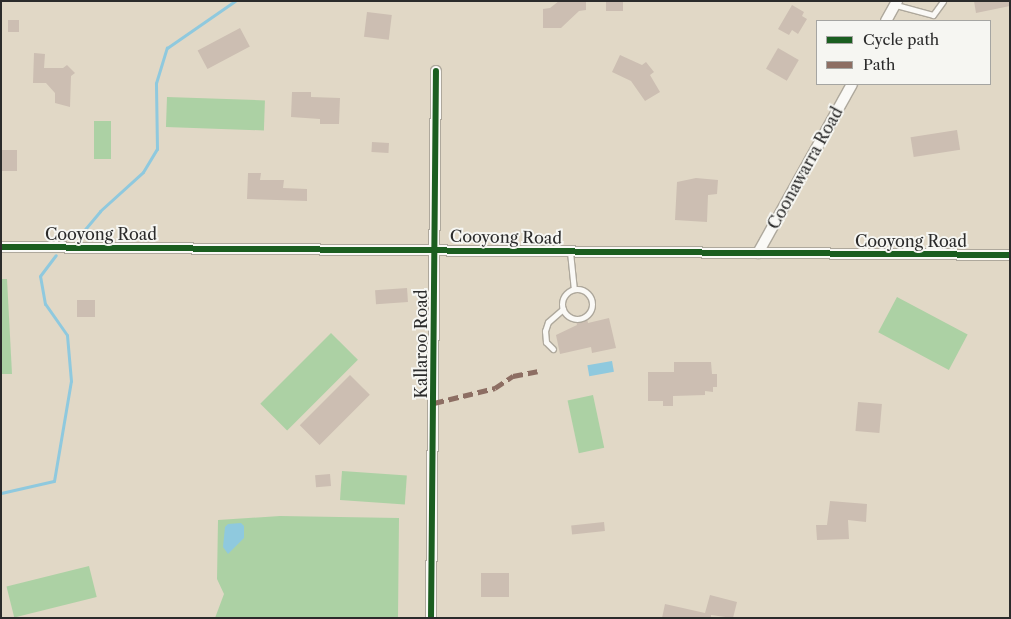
<!DOCTYPE html>
<html>
<head>
<meta charset="utf-8">
<style>
	body { margin:0 }
	#map { position:relative; width:1011px; height:619px; overflow:hidden; background:#e1d8c6; font-family:"Libre Caslon Text",serif }
	div>[style] { position:absolute }
	.green>* { inset:0; background:#acd1a4; transform-origin:0 0 }
	.water>* { inset:0; background:#8fc9de; transform-origin:0 0 }
	.stream>* { height:3px; margin:-1.5px; padding:0 1.5px; transform-origin:1.5px; border-radius:1.5px; background:#8fc9de }
	.building>* { inset:0; background:#ccbeb2; transform-origin:0 0 }
	.roads { filter:drop-shadow(1px 0 #aea89c) drop-shadow(-1px 0 #aea89c) drop-shadow(0 1px #aea89c) drop-shadow(0 -1px #aea89c) }
	.service>* { height:5px; margin:-2.5px; padding:0 2.5px; transform-origin:2.5px; border-radius:2.5px; background:#faf9f6 }
	.service>.ring { margin:-2.5px; padding:0; box-sizing:content-box; background:none; border:5px solid #faf9f6; border-radius:50% }
	.minor>* { height:10px; margin:-5px; padding:0 5px; transform-origin:5px; border-radius:5px; background:#faf9f6 }
	.quiet>* { height:5px; margin-top:-2.5px; transform-origin:0; background:repeating-linear-gradient(90deg,#8d6e63 0 10px,transparent 0 15px) }
	.cycleway>* { height:6px; margin:-3px; padding:0 3px; transform-origin:3px; border-radius:3px; background:#1b5e20 }
	span { translate:-50% -50%; white-space:nowrap; text-align:center; line-height:1.15; -webkit-text-stroke:4px #f6f6f2; paint-order:stroke }
	.street-label { font-size:16px; color:#2b2b2b }
	.frame { position:absolute; inset:0; border:2px solid #2b2b2b; pointer-events:none }
	.legend { position:absolute; left:816px; top:20px; width:175px; height:65px; box-sizing:border-box; background:#f6f6f2; border:1px solid #a5a5a2; margin:0; padding:6px 9px; list-style:none; font-size:15px; color:#2b2b2b }
	.legend li { display:flex; align-items:center; gap:10px; height:25px }
	.legend b { width:25px; border:1px solid #a5a5a2 }
</style>
</head>
<body>
<div id="map">
	<div class="green">
		<div style="left:167px;top:97px;width:98px;height:30px;rotate:2deg"></div>
		<div style="left:94px;top:121px;width:17px;height:38px"></div>
		<div style="clip-path:polygon(1px 279px,7px 279px,12px 374px,1px 374px)"></div>
		<div style="left:897px;top:297px;width:80px;height:40px;rotate:28deg"></div>
		<div style="left:331px;top:333px;width:38px;height:100px;rotate:45deg"></div>
		<div style="left:593px;top:395px;width:54px;height:26px;rotate:78deg"></div>
		<div style="left:342px;top:471px;width:65px;height:29px;rotate:4deg"></div>
		<div style="clip-path:polygon(280px 516px,399px 518px,398px 618px,215px 618px,224px 594px,217px 579px,218px 520px)"></div>
		<div style="left:89px;top:566px;width:32px;height:85px;rotate:76deg"></div>
	</div>
	<div class="water">
		<div style="left:612px;top:361px;width:11px;height:25px;rotate:80deg"></div>
		<div style="clip-path:polygon(241px 523px,244px 526px,244px 538px,228px 554px,223px 547px,225px 527px,228px 524px)"></div>
	</div>
	<div class="stream">
		<div style="left:81px;top:234px;width:30px;rotate:-50deg"></div>
		<div style="left:100px;top:211px;width:58px;rotate:-42.2deg"></div>
		<div style="left:143px;top:172px;width:27px;rotate:-59deg"></div>
		<div style="left:157px;top:149px;width:66px;rotate:-90.9deg"></div>
		<div style="left:156px;top:83px;width:37px;rotate:-73deg"></div>
		<div style="left:167px;top:48px;width:83px;rotate:-34.7deg"></div>
		<div style="left:1px;top:493px;width:54px;rotate:-12.8deg"></div>
		<div style="left:54px;top:481px;width:101px;rotate:-80.4deg"></div>
		<div style="left:71px;top:381px;width:46px;rotate:-95deg"></div>
		<div style="left:67px;top:335px;width:38px;rotate:-125deg"></div>
		<div style="left:45px;top:304px;width:28px;rotate:-100deg"></div>
		<div style="left:40px;top:276px;width:26px;rotate:-53deg"></div>
	</div>
	<div class="building">
		<div style="clip-path:polygon(559px 1px,586px 1px,586px 10px,579px 11px,561px 28px,543px 28px,543px 9px,550px 8px)"></div>
		<div style="left:606px;top:1px;width:17px;height:10px"></div>
		<div style="clip-path:polygon(974px 1px,1010px 1px,1010px 6px,976px 13px)"></div>
		<div style="clip-path:polygon(792px 5px,804px 12px,802px 16px,807px 19px,798px 34px,792px 30px,789px 35px,778px 29px)"></div>
		<div style="left:367px;top:12px;width:25px;height:25px;rotate:7deg"></div>
		<div style="left:8px;top:20px;width:11px;height:12px"></div>
		<div style="left:240px;top:28px;width:21px;height:48px;rotate:62deg"></div>
		<div style="left:778px;top:48px;width:24px;height:24px;rotate:30deg"></div>
		<div style="clip-path:polygon(34px 53px,45px 54px,44px 68px,63px 68px,67px 65px,75px 73px,71px 76px,70px 107px,55px 103px,55px 93px,46px 83px,33px 83px)"></div>
		<div style="clip-path:polygon(620px 55px,642px 65px,646px 62px,654px 72px,650px 75px,660px 92px,645px 101px,631px 81px,612px 72px)"></div>
		<div style="clip-path:polygon(292px 92px,311px 92px,311px 97px,340px 98px,339px 124px,320px 124px,320px 119px,291px 117px)"></div>
		<div style="left:957px;top:130px;width:20px;height:47px;rotate:81deg"></div>
		<div style="left:372px;top:142px;width:17px;height:10px;rotate:3deg"></div>
		<div style="left:2px;top:150px;width:15px;height:21px"></div>
		<div style="clip-path:polygon(248px 173px,261px 173px,260px 180px,284px 180px,283px 188px,307px 189px,307px 201px,247px 199px)"></div>
		<div style="clip-path:polygon(696px 178px,718px 180px,717px 194px,708px 195px,707px 222px,675px 220px,677px 182px)"></div>
		<div style="left:407px;top:288px;width:14px;height:32px;rotate:86deg"></div>
		<div style="left:77px;top:300px;width:18px;height:17px"></div>
		<div style="clip-path:polygon(586px 314px,588px 323px,609px 318px,616px 348px,592px 353px,591px 347px,560px 354px,556px 335px,577px 325px,575px 317px)"></div>
		<div style="clip-path:polygon(674px 362px,711px 362px,712px 374px,717px 374px,717px 387px,713px 387px,713px 392px,705px 391px,705px 395px,673px 396px,673px 406px,663px 406px,663px 401px,648px 401px,648px 372px,674px 372px)"></div>
		<div style="left:350px;top:375px;width:28px;height:71px;rotate:45deg"></div>
		<div style="left:858px;top:402px;width:24px;height:29px;rotate:5deg"></div>
		<div style="left:330px;top:474px;width:12px;height:15px;rotate:85deg"></div>
		<div style="clip-path:polygon(830px 501px,867px 504px,866px 522px,848px 520px,849px 539px,817px 540px,816px 525px,827px 525px)"></div>
		<div style="left:604px;top:522px;width:9px;height:33px;rotate:84deg"></div>
		<div style="left:481px;top:573px;width:28px;height:24px"></div>
		<div style="clip-path:polygon(710px 595px,737px 602px,733px 618px,711px 615px,711px 618px,662px 618px,665px 604px,705px 613px)"></div>
	</div>
	<div class="roads">
		<div class="service">
			<div style="left:896px;top:5px;width:38px;rotate:15deg"></div>
			<div style="left:933px;top:15px;width:17px;rotate:-54deg"></div>
			<div style="left:570px;top:252px;width:37px;rotate:84deg"></div>
			<div class="ring" style="left:562px;top:289px;width:25px;height:25px"></div>
			<div style="left:553px;top:349px;width:10px;rotate:-135deg"></div>
			<div style="left:546px;top:342px;width:11px;rotate:-95deg"></div>
			<div style="left:545px;top:331px;width:9px;rotate:-72deg"></div>
			<div style="left:548px;top:322px;width:20px;rotate:-41deg"></div>
		</div>
		<div class="minor">
			<div style="left:886px;top:21px;width:23px;rotate:-61deg"></div>
			<div style="left:1px;top:247px;width:1009px;rotate:0.45deg"></div>
			<div style="left:758px;top:253px;width:193px;rotate:-60.9deg"></div>
			<div style="left:431px;top:618px;width:547px;rotate:-89.48deg"></div>
		</div>
	</div>
	<div class="quiet">
		<div style="left:434px;top:403px;width:63px;rotate:-13.8deg"></div>
		<div style="left:495px;top:388px;width:22px;rotate:-34deg"></div>
		<div style="left:513px;top:376px;width:25px;rotate:-11deg"></div>
	</div>
	<div class="cycleway">
		<div style="left:1px;top:247px;width:1009px;rotate:0.45deg"></div>
		<div style="left:431px;top:618px;width:547px;rotate:-89.48deg"></div>
	</div>
	<div class="street-label">
		<span style="left:805px;top:168px;rotate:-61deg">Coonawarra Road</span>
		<span style="left:101px;top:234px">Cooyong Road</span>
		<span style="left:506px;top:237px;rotate:1deg">Cooyong Road</span>
		<span style="left:911px;top:241px">Cooyong Road</span>
		<span style="left:421px;top:344px;rotate:-90deg">Kallaroo Road</span>
	</div>
	<div class="frame"></div>
	<ul class="legend">
	<li><b style="height:6px;background:#1b5e20"></b>Cycle path</li>
	<li><b style="height:6px;background:#8d6e63"></b>Path</li>
	</ul>
</div>
</body>
</html>
